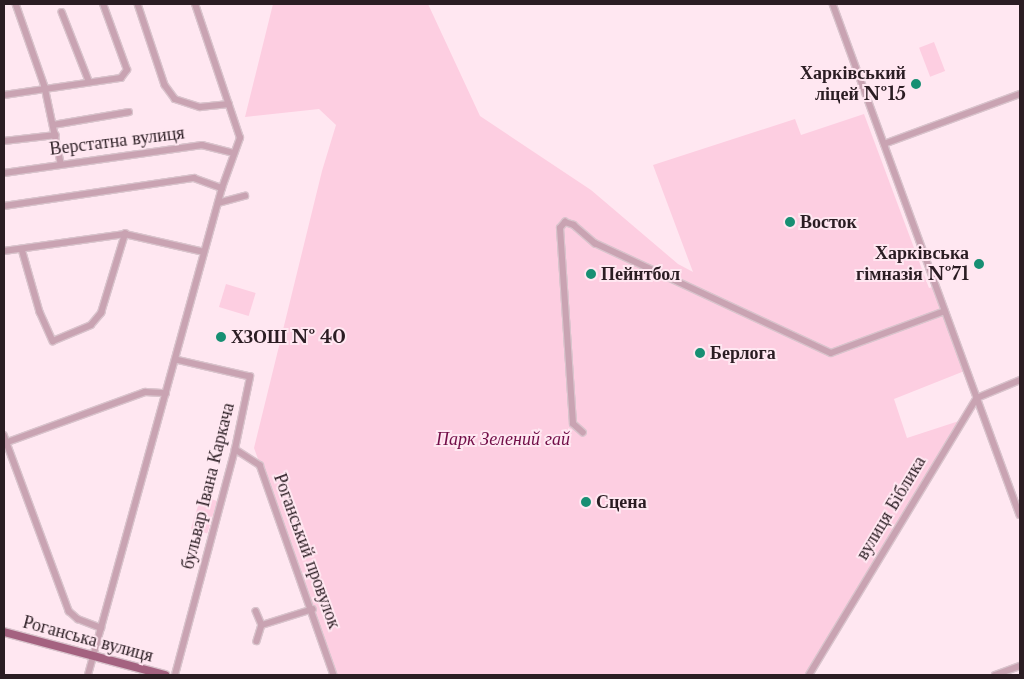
<!DOCTYPE html>
<html>
<head>
<meta charset="utf-8">
<style>
	body { margin:0 }
	#map { position:relative; width:1024px; height:679px; overflow:hidden; background:#ffe7f1; font-family:"Libre Baskerville",serif }
	div>[style] { position:absolute }
	.green>* { inset:0; background:#fdcee1; transform-origin:0 0 }
	.roads { filter:drop-shadow(1px 0 #d9c3cc) drop-shadow(-1px 0 #d9c3cc) drop-shadow(0 1px #d9c3cc) drop-shadow(0 -1px #d9c3cc) }
	.minor>* { height:5.5px; margin:-2.75px; padding:0 2.75px; transform-origin:2.75px; border-radius:2.75px; background:#c9a3b2 }
	.major>* { height:8px; margin:-4px; padding:0 4px; transform-origin:4px; border-radius:4px; background:#a46280 }
	.dots>* { width:14px; height:14px; translate:-50% -50%; box-sizing:border-box; border:2px solid #ffe7f1; border-radius:50% }
	span { translate:-50% -50%; white-space:nowrap; text-align:center; line-height:1.15; -webkit-text-stroke:4px #ffe7f1; paint-order:stroke }
	.poi-label { font-size:18px; color:#2b1d23; font-weight:700 }
	.right { translate:-100% -50%; text-align:right }
	.left { translate:0 -50%; text-align:left }
	.street-label { font-size:18px; color:#2b1d23 }
	.park-label { font-size:18px; color:#710d47; font-style:italic }
	.frame { position:absolute; inset:0; border:5px solid #2b1d23; pointer-events:none }
</style>
</head>
<body>
<div id="map">
	<div class="green">
		<div style="clip-path:polygon(273px 4px,428px 4px,480px 116px,591px 190px,678px 264px,693px 272px,653px 165px,795px 119px,801px 135px,864px 114px,929px 288px,936px 286px,967px 370px,894px 399px,907px 438px,959px 421px,806px 675px,336px 675px,254px 448px,322px 171px,336px 125px,319px 109px,245px 117px)"></div>
		<div style="left:934px;top:42px;width:31px;height:16px;rotate:69deg"></div>
		<div style="left:226px;top:284px;width:31px;height:24px;rotate:17deg"></div>
		<div style="left:201px;top:496px;width:17px;height:34px;rotate:17deg"></div>
	</div>
	<div class="roads">
		<div class="minor">
			<div style="left:16px;top:4px;width:88px;rotate:70.7deg"></div>
			<div style="left:45px;top:87px;width:78px;rotate:78.1deg"></div>
			<div style="left:138px;top:4px;width:85px;rotate:71.6deg"></div>
			<div style="left:165px;top:85px;width:17px;rotate:54deg"></div>
			<div style="left:175px;top:99px;width:26px;rotate:18deg"></div>
			<div style="left:200px;top:107px;width:29px;rotate:-6deg"></div>
			<div style="left:833px;top:4px;width:544px;rotate:69.9deg"></div>
			<div style="left:62px;top:12px;width:74px;rotate:68.6deg"></div>
			<div style="left:4px;top:95px;width:118px;rotate:-8.3deg"></div>
			<div style="left:121px;top:78px;width:10px;rotate:-53deg"></div>
			<div style="left:127px;top:70px;width:70px;rotate:-110deg"></div>
			<div style="left:53px;top:125px;width:77px;rotate:-9.7deg"></div>
			<div style="left:4px;top:141px;width:52px;rotate:-6.6deg"></div>
			<div style="left:884px;top:144px;width:145px;rotate:-20.2deg"></div>
			<div style="left:4px;top:173px;width:200px;rotate:-8deg"></div>
			<div style="left:202px;top:145px;width:33px;rotate:14deg"></div>
			<div style="left:218px;top:203px;width:28px;rotate:-15deg"></div>
			<div style="left:4px;top:206px;width:192px;rotate:-8.4deg"></div>
			<div style="left:194px;top:178px;width:30px;rotate:20deg"></div>
			<div style="left:22px;top:249px;width:66px;rotate:74.1deg"></div>
			<div style="left:40px;top:312px;width:32px;rotate:66deg"></div>
			<div style="left:53px;top:341px;width:41px;rotate:-22.8deg"></div>
			<div style="left:91px;top:325px;width:16px;rotate:-50deg"></div>
			<div style="left:101px;top:313px;width:83px;rotate:-73.1deg"></div>
			<div style="left:4px;top:251px;width:122px;rotate:-8deg"></div>
			<div style="left:125px;top:234px;width:81px;rotate:12.8deg"></div>
			<div style="left:583px;top:433px;width:13px;rotate:-138deg"></div>
			<div style="left:573px;top:424px;width:196px;rotate:-93.8deg"></div>
			<div style="left:560px;top:228px;width:8px;rotate:-50deg"></div>
			<div style="left:565px;top:222px;width:9px;rotate:18deg"></div>
			<div style="left:574px;top:225px;width:28px;rotate:41deg"></div>
			<div style="left:595px;top:243px;width:260px;rotate:25deg"></div>
			<div style="left:831px;top:353px;width:121px;rotate:-20.2deg"></div>
			<div style="left:4px;top:435px;width:188px;rotate:69.7deg"></div>
			<div style="left:69px;top:611px;width:12px;rotate:42deg"></div>
			<div style="left:78px;top:619px;width:25px;rotate:21deg"></div>
			<div style="left:5px;top:443px;width:149px;rotate:-20deg"></div>
			<div style="left:145px;top:392px;width:21px;rotate:3deg"></div>
			<div style="left:235px;top:449px;width:30px;rotate:33deg"></div>
			<div style="left:260px;top:465px;width:223px;rotate:70.6deg"></div>
			<div style="left:256px;top:611px;width:15px;rotate:67deg"></div>
			<div style="left:262px;top:625px;width:17px;rotate:107deg"></div>
			<div style="left:262px;top:625px;width:53px;rotate:-17.4deg"></div>
			<div style="left:88px;top:675px;width:505px;rotate:-74.62deg"></div>
			<div style="left:222px;top:188px;width:53px;rotate:-70.2deg"></div>
			<div style="left:240px;top:138px;width:141px;rotate:-108.6deg"></div>
			<div style="left:175px;top:675px;width:234px;rotate:-75.1deg"></div>
			<div style="left:235px;top:449px;width:74px;rotate:-78.2deg"></div>
			<div style="left:250px;top:377px;width:76px;rotate:-167.1deg"></div>
			<div style="left:809px;top:675px;width:324px;rotate:-58.8deg"></div>
			<div style="left:977px;top:398px;width:47px;rotate:-22.7deg"></div>
			<div style="left:995px;top:675px;width:27px;rotate:-20deg"></div>
		</div>
		<div class="major">
			<div style="left:4px;top:632px;width:167px;rotate:15deg"></div>
		</div>
	</div>
	<div class="dots">
		<div style="left:916px;top:84px;background:#178f73"></div>
		<div style="left:790px;top:222px;background:#178f73"></div>
		<div style="left:979px;top:264px;background:#178f73"></div>
		<div style="left:591px;top:274px;background:#178f73"></div>
		<div style="left:221px;top:337px;background:#178f73"></div>
		<div style="left:700px;top:353px;background:#178f73"></div>
		<div style="left:586px;top:502px;background:#178f73"></div>
	</div>
	<div class="poi-label">
		<span class="right" style="left:906px;top:84px">Харківський<br>ліцей №15</span>
		<span class="left" style="left:800px;top:222px">Восток</span>
		<span class="right" style="left:969px;top:264px">Харківська<br>гімназія №71</span>
		<span class="left" style="left:601px;top:274px">Пейнтбол</span>
		<span class="left" style="left:231px;top:337px">ХЗОШ № 40</span>
		<span class="left" style="left:710px;top:353px">Берлога</span>
		<span class="left" style="left:596px;top:502px">Сцена</span>
	</div>
	<div class="street-label">
		<span style="left:117px;top:141px;rotate:-7deg">Верстатна вулиця</span>
		<span style="left:208px;top:486px;rotate:-76deg">бульвар Івана Каркача</span>
		<span style="left:891px;top:508px;rotate:-59deg">вулиця Біблика</span>
		<span style="left:307px;top:551px;rotate:70deg">Роганський провулок</span>
		<span style="left:88px;top:639px;rotate:15deg">Роганська вулиця</span>
	</div>
	<div class="park-label">
		<span style="left:503px;top:439px">Парк Зелений гай</span>
	</div>
	<div class="frame"></div>
</div>
</body>
</html>
